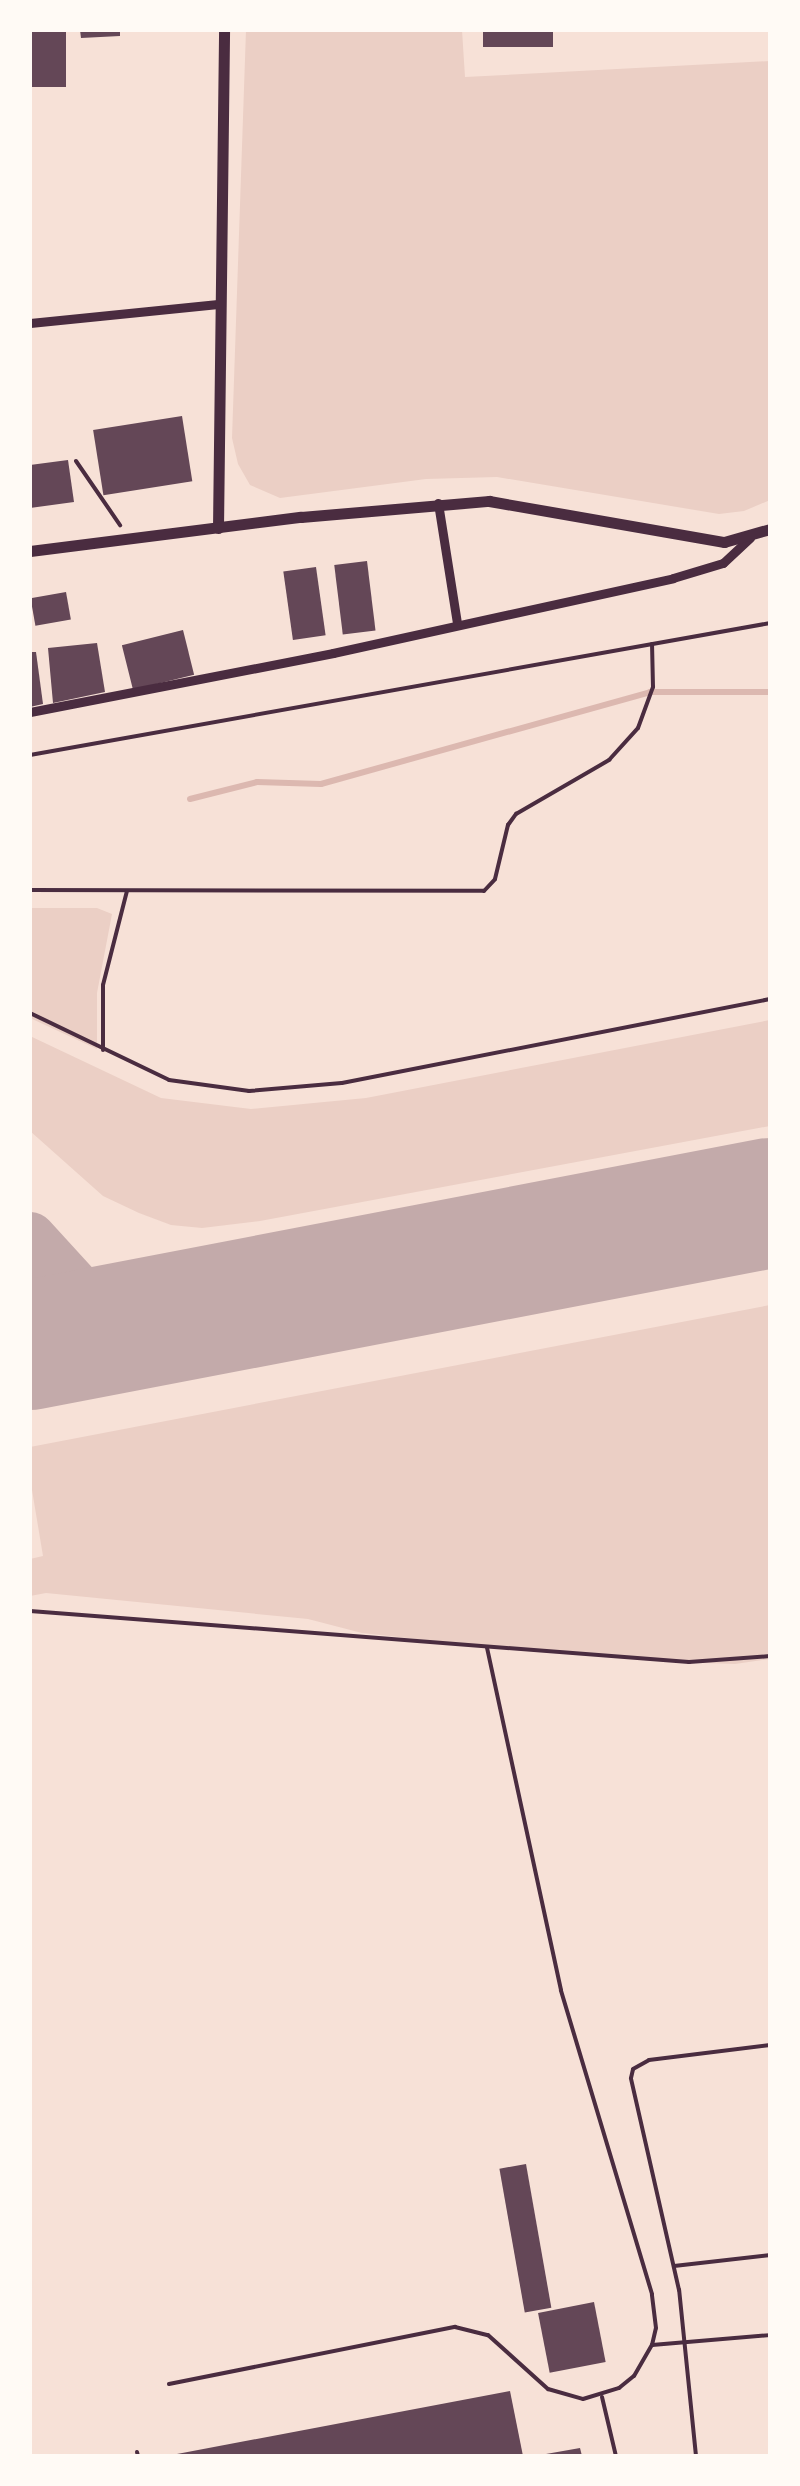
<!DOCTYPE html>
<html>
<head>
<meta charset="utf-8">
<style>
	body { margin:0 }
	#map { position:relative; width:800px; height:2486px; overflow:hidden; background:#f7e1d7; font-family:"Asap Condensed",sans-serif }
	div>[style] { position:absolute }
	.green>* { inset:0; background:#ebcfc5 }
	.stream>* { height:6px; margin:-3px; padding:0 3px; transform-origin:3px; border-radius:3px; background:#dcb8b0 }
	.taxiway>* { height:52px; margin:-26px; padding:0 26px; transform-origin:26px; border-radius:26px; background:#c3aaaa }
	.runway>* { height:130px; margin:-65px; padding:0 65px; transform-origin:65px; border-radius:65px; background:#c3aaaa }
	.building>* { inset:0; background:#644757; transform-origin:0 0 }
	.path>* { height:4px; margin:-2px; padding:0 2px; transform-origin:2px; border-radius:2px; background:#4a2c40 }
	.service>* { height:4px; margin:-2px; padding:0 2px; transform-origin:2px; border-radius:2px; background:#4a2c40 }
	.minor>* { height:9px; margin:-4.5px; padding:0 4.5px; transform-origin:4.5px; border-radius:4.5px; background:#4a2c40 }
	.tertiary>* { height:11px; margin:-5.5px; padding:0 5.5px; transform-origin:5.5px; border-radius:5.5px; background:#4a2c40 }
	span { translate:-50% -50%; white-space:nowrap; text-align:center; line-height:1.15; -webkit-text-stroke:9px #fffaf5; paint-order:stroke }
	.frame { position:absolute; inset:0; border:32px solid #fffaf5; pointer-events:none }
</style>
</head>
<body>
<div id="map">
	<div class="green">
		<div style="clip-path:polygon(246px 30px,462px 30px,465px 77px,770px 61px,770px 500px,744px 511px,719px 514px,497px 477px,426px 479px,280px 498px,250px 485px,238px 464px,232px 438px)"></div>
		<div style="clip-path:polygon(30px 908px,97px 908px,112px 914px,97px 993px,97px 1049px,30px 1018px)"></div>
		<div style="clip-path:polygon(770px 1020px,770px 1126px,260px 1221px,202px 1228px,171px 1225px,139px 1213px,103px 1196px,30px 1131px,30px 1036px,161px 1098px,251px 1109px,366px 1098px)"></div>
		<div style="clip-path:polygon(770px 1305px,770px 1659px,735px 1664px,674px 1662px,527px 1651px,362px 1633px,308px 1619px,46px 1593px,30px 1596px,30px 1559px,43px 1556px,30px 1478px,30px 1447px)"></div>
	</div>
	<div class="stream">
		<div style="left:190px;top:799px;width:69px;rotate:-14.2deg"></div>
		<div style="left:257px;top:782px;width:64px;rotate:1.8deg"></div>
		<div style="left:321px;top:784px;width:342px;rotate:-15.6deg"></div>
		<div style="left:650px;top:692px;width:120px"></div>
	</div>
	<div class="taxiway">
		<div style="left:30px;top:1238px;width:123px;rotate:47.6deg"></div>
	</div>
	<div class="runway">
		<div style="left:30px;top:1345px;width:754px;rotate:-10.86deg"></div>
	</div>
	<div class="building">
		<div style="left:30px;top:30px;width:36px;height:57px"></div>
		<div style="clip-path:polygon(80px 30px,120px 30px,120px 36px,81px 38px)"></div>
		<div style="left:483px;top:30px;width:70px;height:17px"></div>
		<div style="left:182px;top:416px;width:66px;height:90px;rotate:81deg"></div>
		<div style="clip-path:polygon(68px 460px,74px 502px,30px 508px,30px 465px)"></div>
		<div style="left:367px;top:561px;width:70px;height:33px;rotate:83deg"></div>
		<div style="left:316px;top:567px;width:69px;height:33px;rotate:82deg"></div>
		<div style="left:66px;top:592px;width:28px;height:36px;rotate:80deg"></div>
		<div style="left:183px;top:630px;width:46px;height:63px;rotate:76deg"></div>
		<div style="clip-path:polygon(97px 643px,105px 692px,53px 703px,48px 648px)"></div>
		<div style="clip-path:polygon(30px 652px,36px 652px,43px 704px,30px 707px)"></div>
		<div style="left:526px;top:2164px;width:146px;height:27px;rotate:80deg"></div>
		<div style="left:594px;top:2302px;width:61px;height:57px;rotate:79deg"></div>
		<div style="clip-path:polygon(510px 2391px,523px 2456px,177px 2456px,177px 2454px)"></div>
		<div style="clip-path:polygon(580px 2448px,582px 2456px,547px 2456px,546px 2454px)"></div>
	</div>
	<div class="path">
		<div style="left:76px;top:461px;width:78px;rotate:55.5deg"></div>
	</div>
	<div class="service">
		<div style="left:30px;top:755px;width:752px;rotate:-10.11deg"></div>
		<div style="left:30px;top:890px;width:454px;rotate:0.1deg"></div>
		<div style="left:484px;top:891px;width:16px;rotate:-47deg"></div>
		<div style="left:495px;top:879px;width:56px;rotate:-76.5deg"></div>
		<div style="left:508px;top:825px;width:14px;rotate:-54deg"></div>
		<div style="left:516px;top:814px;width:108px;rotate:-30.1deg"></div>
		<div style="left:609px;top:760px;width:43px;rotate:-47.8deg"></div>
		<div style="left:638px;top:728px;width:44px;rotate:-69.9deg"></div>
		<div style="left:653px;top:687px;width:43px;rotate:-91.3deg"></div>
		<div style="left:30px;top:1013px;width:154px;rotate:25.7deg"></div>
		<div style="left:169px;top:1080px;width:81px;rotate:7.8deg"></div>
		<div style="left:249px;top:1091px;width:93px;rotate:-4.9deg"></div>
		<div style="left:342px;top:1083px;width:436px;rotate:-11.1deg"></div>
		<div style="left:103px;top:1050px;width:65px;rotate:-90deg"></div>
		<div style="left:103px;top:985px;width:97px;rotate:-75.7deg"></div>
		<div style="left:30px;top:1611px;width:661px;rotate:4.43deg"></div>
		<div style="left:689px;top:1662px;width:81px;rotate:-4.2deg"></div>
		<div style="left:674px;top:2266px;width:97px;rotate:-6.5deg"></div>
		<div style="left:652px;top:2345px;width:118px;rotate:-4.8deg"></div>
		<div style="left:169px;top:2384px;width:292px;rotate:-11.3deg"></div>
		<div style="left:455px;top:2327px;width:34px;rotate:14deg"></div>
		<div style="left:488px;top:2335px;width:81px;rotate:42deg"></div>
		<div style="left:548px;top:2389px;width:36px;rotate:16deg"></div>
		<div style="left:583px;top:2399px;width:38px;rotate:-17deg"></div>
		<div style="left:619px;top:2388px;width:19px;rotate:-39deg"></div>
		<div style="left:634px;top:2376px;width:36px;rotate:-60deg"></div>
		<div style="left:652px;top:2345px;width:17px;rotate:-77deg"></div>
		<div style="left:656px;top:2328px;width:34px;rotate:-97deg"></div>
		<div style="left:652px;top:2294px;width:317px;rotate:-106.7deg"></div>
		<div style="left:561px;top:1990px;width:351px;rotate:-102.2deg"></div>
		<div style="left:602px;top:2397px;width:61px;rotate:76.7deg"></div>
		<div style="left:137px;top:2452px;width:4px;rotate:76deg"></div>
		<div style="left:696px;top:2456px;width:167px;rotate:-95.8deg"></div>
		<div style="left:679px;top:2290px;width:217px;rotate:-102.8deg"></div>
		<div style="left:631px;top:2078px;width:9px;rotate:-77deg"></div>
		<div style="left:633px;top:2069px;width:18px;rotate:-29deg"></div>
		<div style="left:649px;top:2060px;width:122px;rotate:-7.1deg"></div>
	</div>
	<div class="minor">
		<div style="left:30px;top:323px;width:189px;rotate:-5.8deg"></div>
		<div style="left:438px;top:503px;width:121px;rotate:81deg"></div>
		<div style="left:30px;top:712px;width:309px;rotate:-11deg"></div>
		<div style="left:333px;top:653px;width:348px;rotate:-12.4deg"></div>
		<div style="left:673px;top:578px;width:52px;rotate:-16.7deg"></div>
		<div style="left:723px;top:563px;width:37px;rotate:-43deg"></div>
	</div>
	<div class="tertiary">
		<div style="left:218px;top:528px;width:498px;rotate:-89.3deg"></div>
		<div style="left:30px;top:551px;width:273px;rotate:-7.2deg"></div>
		<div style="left:301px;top:517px;width:189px;rotate:-4.9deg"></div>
		<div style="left:489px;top:501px;width:239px;rotate:9.9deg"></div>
		<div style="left:724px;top:542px;width:48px;rotate:-15.8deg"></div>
	</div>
	<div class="frame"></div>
</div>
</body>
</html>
